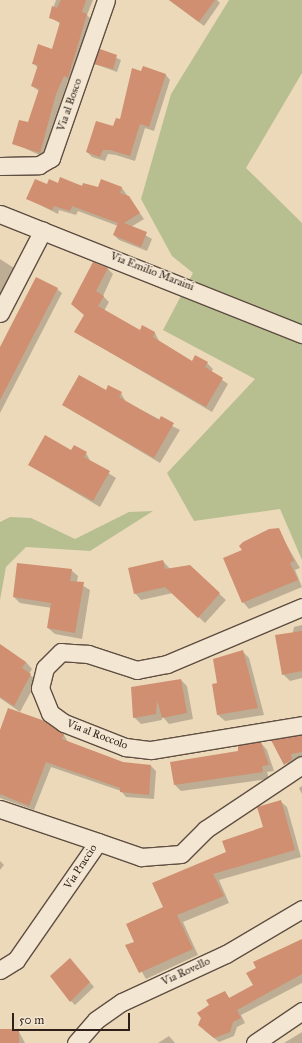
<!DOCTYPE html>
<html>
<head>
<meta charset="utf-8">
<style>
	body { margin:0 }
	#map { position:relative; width:302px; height:1043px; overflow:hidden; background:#ecd9ba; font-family:"IM FELL Great Primer",serif }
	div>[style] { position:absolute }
	.green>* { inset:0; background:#b7bf90 }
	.shadow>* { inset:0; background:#0003 }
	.building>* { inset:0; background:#cf8f70; transform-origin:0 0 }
	.roads { filter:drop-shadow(1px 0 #5f4e42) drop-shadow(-1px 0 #5f4e42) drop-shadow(0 1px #5f4e42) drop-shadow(0 -1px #5f4e42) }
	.minor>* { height:17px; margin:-8.5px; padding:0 8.5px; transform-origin:8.5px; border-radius:8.5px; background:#f3e6d2 }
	span { translate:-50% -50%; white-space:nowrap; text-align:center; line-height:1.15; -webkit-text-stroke:3px #f3e6d2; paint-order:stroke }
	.street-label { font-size:11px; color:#30201a }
	.scale { position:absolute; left:12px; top:1013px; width:118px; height:18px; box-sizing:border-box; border:2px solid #30201a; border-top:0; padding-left:5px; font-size:12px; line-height:14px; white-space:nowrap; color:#30201a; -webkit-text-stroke:3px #f3e6d2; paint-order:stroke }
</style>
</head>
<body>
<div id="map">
	<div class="green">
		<div style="clip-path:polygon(229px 0,302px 0,302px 73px,246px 168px,302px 223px,302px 560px,280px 509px,194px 521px,167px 473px,255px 379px,163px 330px,193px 273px,172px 256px,141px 199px,171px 94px)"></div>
		<div style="clip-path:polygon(153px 511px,90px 551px,26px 547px,6px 567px,0 600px,0 522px,10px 517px,31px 518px,75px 539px,129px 512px)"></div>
	</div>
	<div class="shadow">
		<div style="clip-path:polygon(56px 0,93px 0,87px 15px,92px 20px,73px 82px,68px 80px,44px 157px,13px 143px,29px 124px,39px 91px,32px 86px,38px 68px,33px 63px,52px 50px,61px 24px,50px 17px)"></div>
		<div style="clip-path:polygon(169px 0,217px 0,220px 3px,204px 26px)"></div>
		<div style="clip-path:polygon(100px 50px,121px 60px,117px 72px,95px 64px)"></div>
		<div style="clip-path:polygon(142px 72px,165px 74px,170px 80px,154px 131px,145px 128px,135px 161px,116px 155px,108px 154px,105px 161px,92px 157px,87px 152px,121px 120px)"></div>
		<div style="clip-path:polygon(60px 179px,93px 189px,98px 188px,102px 181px,122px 188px,144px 219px,131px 227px,152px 239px,147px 251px,119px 240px,114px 235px,118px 226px,78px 211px,76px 215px,59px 210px,58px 214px,28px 199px,48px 185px,58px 184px)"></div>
		<div style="clip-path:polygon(0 259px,14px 268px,0 295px)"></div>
		<div style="clip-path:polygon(107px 268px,113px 274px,103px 296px,109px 302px,104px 311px,140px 331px,143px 327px,155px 333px,159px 341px,193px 362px,207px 363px,213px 369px,211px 372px,228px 384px,212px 412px,75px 332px,85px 315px,79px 310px)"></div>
		<div style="clip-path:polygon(57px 289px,62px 293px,0 413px,0 349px)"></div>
		<div style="clip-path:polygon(121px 393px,126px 402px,180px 430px,160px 463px,63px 405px)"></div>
		<div style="clip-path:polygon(72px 451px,86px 453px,91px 462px,116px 478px,100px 507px,29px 465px)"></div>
		<div style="clip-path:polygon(278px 530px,300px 568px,295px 570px,302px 587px,249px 609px,243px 602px,243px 550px)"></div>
		<div style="clip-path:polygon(163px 561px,170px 569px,189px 566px,226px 600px,205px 623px,173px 593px,141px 600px,135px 593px)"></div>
		<div style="clip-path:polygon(71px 570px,78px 576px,77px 582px,90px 590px,82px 639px,55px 634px,48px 628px,52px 608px,20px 603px,14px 597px)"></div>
		<div style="clip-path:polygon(302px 625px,302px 678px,290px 681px,283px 674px,294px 627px)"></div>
		<div style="clip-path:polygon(242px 651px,249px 658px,264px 715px,225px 721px,218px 715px,218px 684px)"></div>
		<div style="clip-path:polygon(0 660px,26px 662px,32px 669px,29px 674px,37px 681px,20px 712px,0 698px)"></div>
		<div style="clip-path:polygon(181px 680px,187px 686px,193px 719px,169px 724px,162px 716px,162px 720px,141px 724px,134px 717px)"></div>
		<div style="clip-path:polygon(0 733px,64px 735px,68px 742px,122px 763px,151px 766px,156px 771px,154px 799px,126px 797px,121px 791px,51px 767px,34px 810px,0 798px)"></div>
		<div style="clip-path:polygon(302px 736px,302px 759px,292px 771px,272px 741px)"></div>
		<div style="clip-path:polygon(261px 743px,267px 750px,274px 771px,267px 772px,269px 779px,181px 791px,175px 785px)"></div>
		<div style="clip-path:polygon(302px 786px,302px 794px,299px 788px)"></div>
		<div style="clip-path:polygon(280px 801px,287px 807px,301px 857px,219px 880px,229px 903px,183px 922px,198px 955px,146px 979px,127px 946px,135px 942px,164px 908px,265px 828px)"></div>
		<div style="clip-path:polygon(0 861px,4px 865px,0 870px)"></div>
		<div style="clip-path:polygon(302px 940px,302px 983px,241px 1015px,245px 1023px,237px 1027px,234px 1036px,219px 1042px,204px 1030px,210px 1006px,225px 992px,230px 999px,254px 985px,258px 968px,254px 962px)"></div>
		<div style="clip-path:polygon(70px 959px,94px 987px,75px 1005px,71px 1001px)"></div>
		<div style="clip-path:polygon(18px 1030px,25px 1043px,0 1043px,0 1031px)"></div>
		<div style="clip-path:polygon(302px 1032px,302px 1043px,284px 1043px)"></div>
		<div style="clip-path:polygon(169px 1036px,175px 1043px,158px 1043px)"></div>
	</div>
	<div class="building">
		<div style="clip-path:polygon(61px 0,86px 0,82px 12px,87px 14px,68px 78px,64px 76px,56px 94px,40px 153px,12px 144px,19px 120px,28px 122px,39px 89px,31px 86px,38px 65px,32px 64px,38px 44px,52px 49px,60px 22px,49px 18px,52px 6px,57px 8px)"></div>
		<div style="clip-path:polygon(169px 0,215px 0,199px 22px)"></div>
		<div style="clip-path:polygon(100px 49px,117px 55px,113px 69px,94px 64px)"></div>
		<div style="clip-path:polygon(143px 66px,166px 74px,149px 127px,140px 124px,130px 156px,110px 150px,103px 150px,100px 157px,86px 152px,96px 121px,113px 126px,116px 118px,120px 119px,132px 68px,141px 71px)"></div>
		<div style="clip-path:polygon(60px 177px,82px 186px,83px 183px,98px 187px,101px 179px,122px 187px,120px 193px,129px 196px,140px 213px,124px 223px,147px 232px,141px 247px,113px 235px,118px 223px,72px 206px,70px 211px,54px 206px,52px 210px,26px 199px,35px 179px,47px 184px,49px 179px,58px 183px)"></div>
		<div style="clip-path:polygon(93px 262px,108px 268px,96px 291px,104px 296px,98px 306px,140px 330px,142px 325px,155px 332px,153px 337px,192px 361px,195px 355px,208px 362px,205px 367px,223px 378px,206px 407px,74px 332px,84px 315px,71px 304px)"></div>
		<div style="clip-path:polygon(36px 277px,58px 288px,0 400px,0 347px)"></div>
		<div style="clip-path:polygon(79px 375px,106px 390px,108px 385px,122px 392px,119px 397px,159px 420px,161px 416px,174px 423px,154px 458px,62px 405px)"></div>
		<div style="clip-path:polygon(45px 435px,71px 450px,74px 445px,87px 452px,84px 457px,110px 471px,93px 501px,28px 465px)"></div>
		<div style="clip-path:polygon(279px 528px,294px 561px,290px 563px,298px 580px,242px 603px,223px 558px,242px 550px,239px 546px,243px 542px,269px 529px)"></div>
		<div style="clip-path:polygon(163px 560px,165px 569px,190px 565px,220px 593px,198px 618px,165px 587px,134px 594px,128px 568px)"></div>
		<div style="clip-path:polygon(17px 563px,72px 569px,70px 581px,84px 582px,75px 633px,47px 628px,51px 603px,13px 597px)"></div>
		<div style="clip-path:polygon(302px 631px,302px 671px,282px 675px,275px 635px)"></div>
		<div style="clip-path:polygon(0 644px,26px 662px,22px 668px,31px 674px,14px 706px,0 697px)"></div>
		<div style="clip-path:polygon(243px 650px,258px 708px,217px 715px,212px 684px,217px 683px,213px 659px)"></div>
		<div style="clip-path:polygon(181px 679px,187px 713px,162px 718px,157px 700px,156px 714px,133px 718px,131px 687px)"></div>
		<div style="clip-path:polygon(8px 708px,42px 720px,64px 734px,62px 739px,123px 762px,151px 765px,149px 795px,120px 792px,120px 788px,46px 762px,29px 806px,0 794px,0 730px)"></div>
		<div style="clip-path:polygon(302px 735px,302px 752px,291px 754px,292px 759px,284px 765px,271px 740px)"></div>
		<div style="clip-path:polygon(261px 742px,269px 765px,262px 766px,263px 772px,174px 785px,170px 762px,238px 751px,238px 746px)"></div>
		<div style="clip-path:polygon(281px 800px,295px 850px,213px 874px,224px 896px,177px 915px,193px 949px,139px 973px,125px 945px,134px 942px,126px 924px,163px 907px,152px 883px,226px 852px,222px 841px,263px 827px,257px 807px)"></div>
		<div style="clip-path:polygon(302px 939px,302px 974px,237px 1010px,241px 1018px,233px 1022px,230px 1032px,214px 1038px,198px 1025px,201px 1018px,197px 1013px,209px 1005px,206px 1000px,225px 991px,229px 998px,253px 985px,246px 973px,256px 968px,253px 962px)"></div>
		<div style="clip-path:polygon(70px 958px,90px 982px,70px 1002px,50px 976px)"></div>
		<div style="left:19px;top:1029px;width:14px;height:19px;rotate:90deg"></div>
	</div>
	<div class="roads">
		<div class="minor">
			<div style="left:0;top:166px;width:39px;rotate:-1deg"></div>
			<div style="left:39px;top:165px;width:14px;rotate:-30deg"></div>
			<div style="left:51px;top:158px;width:167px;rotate:-70.8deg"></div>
			<div style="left:0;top:214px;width:325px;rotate:21.7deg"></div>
			<div style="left:0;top:313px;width:93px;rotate:-62.6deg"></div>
			<div style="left:302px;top:607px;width:147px;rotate:157.1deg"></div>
			<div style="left:167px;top:664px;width:31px;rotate:169deg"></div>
			<div style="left:137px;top:670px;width:52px;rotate:-161.9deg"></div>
			<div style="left:88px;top:654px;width:27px;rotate:-176deg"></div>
			<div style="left:61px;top:652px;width:23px;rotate:135deg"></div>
			<div style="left:45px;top:668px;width:21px;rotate:104deg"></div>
			<div style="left:40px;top:688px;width:27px;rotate:68deg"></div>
			<div style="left:50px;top:713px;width:17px;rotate:36deg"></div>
			<div style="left:64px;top:723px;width:66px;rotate:21.5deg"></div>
			<div style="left:125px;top:747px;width:26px;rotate:7deg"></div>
			<div style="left:151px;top:750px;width:153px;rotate:-9.4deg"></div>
			<div style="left:0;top:809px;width:103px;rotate:18.6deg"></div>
			<div style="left:98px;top:842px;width:144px;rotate:124.8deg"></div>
			<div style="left:16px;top:960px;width:19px;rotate:148deg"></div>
			<div style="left:98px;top:842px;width:46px;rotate:19.2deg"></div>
			<div style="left:141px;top:857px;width:40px;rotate:-4.3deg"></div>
			<div style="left:181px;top:854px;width:35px;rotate:-45deg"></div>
			<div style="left:206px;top:829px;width:115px;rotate:-33.7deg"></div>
			<div style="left:76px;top:1043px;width:30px;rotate:-49deg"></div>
			<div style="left:96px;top:1020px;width:32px;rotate:-35deg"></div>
			<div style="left:122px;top:1002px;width:115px;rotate:-24.8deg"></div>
			<div style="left:226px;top:954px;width:88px;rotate:-30.6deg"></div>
			<div style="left:255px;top:1043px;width:57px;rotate:-34.2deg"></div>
		</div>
	</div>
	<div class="street-label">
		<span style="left:70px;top:105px;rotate:-71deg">Via al Bosco</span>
		<span style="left:152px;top:272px;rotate:21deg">Via Emilio Maraini</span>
		<span style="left:97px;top:735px;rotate:21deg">Via al Roccolo</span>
		<span style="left:81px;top:867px;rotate:-57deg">Via Praccio</span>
		<span style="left:186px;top:972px;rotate:-25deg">Via Rovello</span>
	</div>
	<div class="scale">50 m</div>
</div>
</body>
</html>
